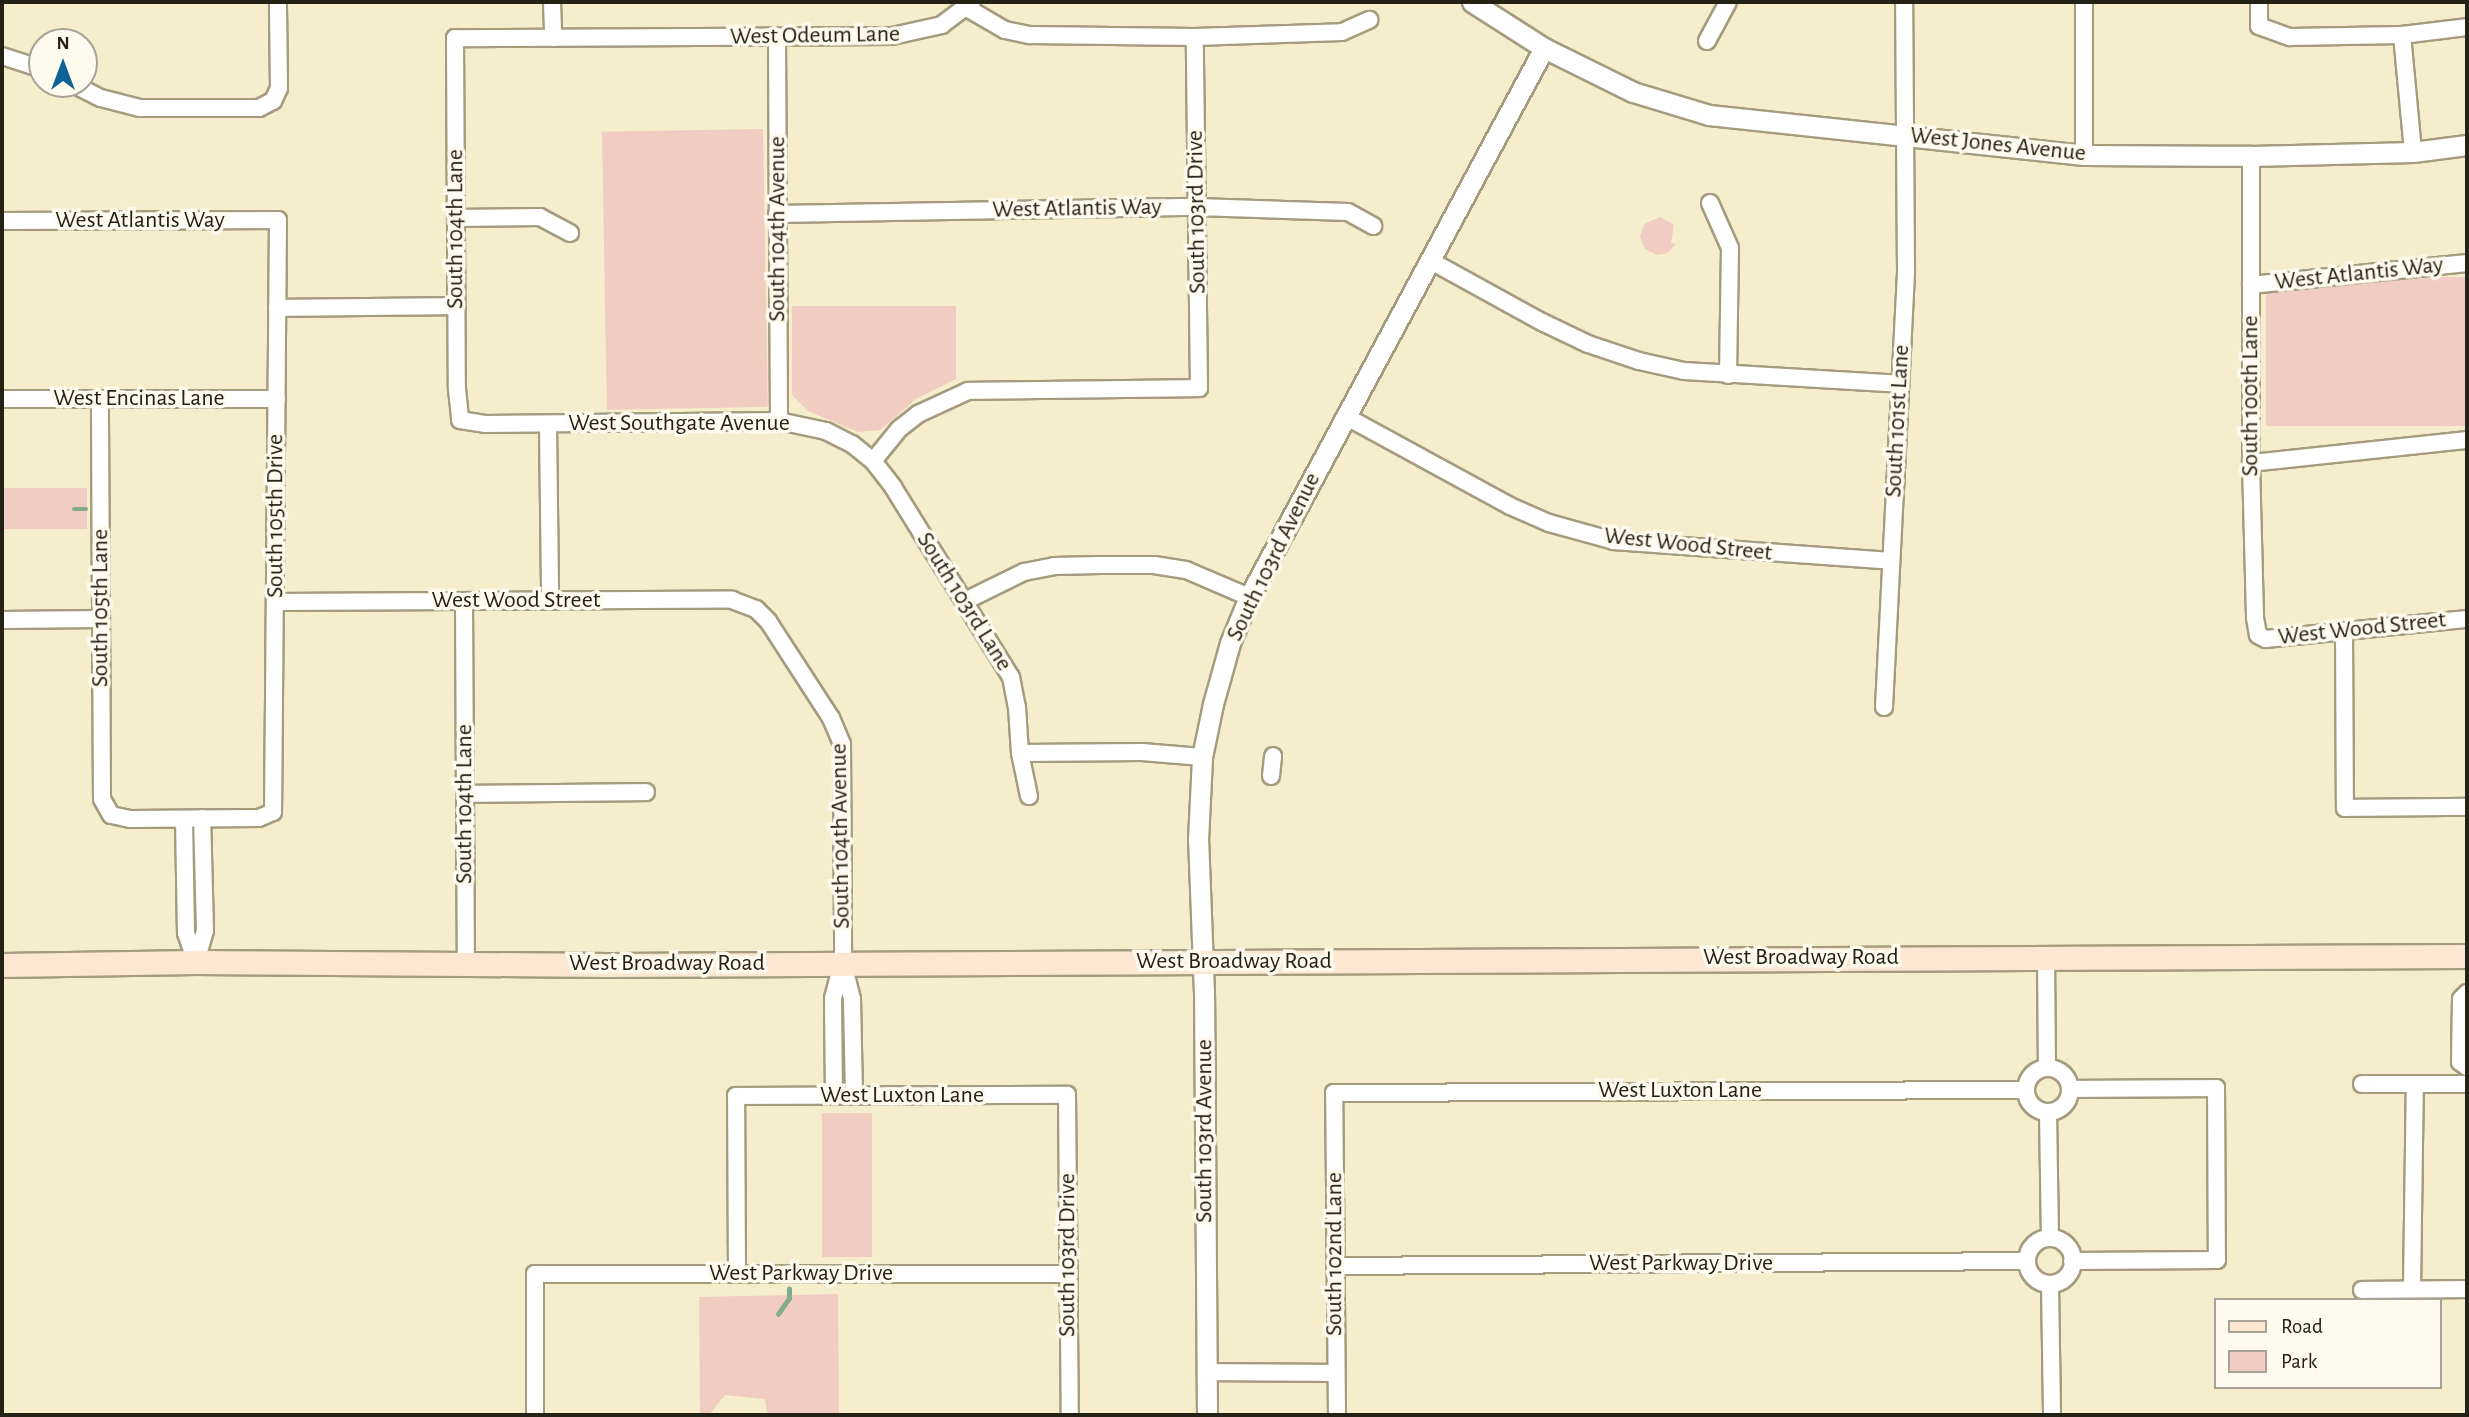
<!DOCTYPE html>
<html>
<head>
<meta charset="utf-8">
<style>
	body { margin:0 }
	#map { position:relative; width:2469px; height:1417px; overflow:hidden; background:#f6edcc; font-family:"Alegreya Sans",sans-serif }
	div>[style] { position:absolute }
	.green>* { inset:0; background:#f0ccc3; transform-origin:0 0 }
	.stream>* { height:4.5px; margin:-2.25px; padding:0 2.25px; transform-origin:2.25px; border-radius:2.25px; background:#82ab8d }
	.roads { filter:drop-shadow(2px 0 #a59c7e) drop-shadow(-2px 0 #a59c7e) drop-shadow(0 2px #a59c7e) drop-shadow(0 -2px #a59c7e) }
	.minor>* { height:16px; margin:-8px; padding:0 8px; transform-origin:8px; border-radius:8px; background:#fff }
	.minor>.ring { margin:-8px; padding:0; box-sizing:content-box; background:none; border:16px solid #fff; border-radius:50% }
	.tertiary>* { height:19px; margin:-9.5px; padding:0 9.5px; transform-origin:9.5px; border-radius:9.5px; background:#fff }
	.secondary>* { height:23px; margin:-11.5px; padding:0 11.5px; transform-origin:11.5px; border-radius:11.5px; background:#fce7d3 }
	span { translate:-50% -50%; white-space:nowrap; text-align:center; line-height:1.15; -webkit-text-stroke:7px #fefaed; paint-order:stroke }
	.street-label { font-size:24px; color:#242115 }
	.frame { position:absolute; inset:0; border:4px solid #242115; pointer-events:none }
	.legend { position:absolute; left:2214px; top:1298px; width:228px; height:91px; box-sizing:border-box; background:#fefaed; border:2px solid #a7a397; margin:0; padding:9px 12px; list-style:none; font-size:21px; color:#242115 }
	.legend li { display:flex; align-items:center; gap:14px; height:35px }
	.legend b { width:35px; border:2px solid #a7a397 }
	.north { position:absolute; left:28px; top:28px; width:70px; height:70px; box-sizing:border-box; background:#fefaed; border:2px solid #a7a397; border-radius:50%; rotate:0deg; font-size:19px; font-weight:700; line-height:28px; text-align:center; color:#242115 }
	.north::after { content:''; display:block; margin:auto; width:24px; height:32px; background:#0f6294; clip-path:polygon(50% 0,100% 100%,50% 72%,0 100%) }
</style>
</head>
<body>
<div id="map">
	<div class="green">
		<div style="left:763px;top:129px;width:278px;height:161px;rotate:89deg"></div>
		<div style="clip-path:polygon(1660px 217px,1674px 225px,1671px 243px,1676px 244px,1667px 253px,1657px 255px,1645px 249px,1640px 237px,1644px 224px)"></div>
		<div style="left:2467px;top:277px;width:149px;height:201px;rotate:90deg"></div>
		<div style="clip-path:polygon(792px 306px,956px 306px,956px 379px,916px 399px,880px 430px,858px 432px,808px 411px,792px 395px)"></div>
		<div style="left:2px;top:488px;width:85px;height:41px"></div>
		<div style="left:872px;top:1113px;width:144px;height:50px;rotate:90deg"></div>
		<div style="clip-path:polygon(838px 1294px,839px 1415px,767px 1415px,765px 1399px,725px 1395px,709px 1415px,700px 1415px,699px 1297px)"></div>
	</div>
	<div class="stream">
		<div style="left:74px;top:509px;width:12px"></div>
		<div style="left:778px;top:1314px;width:19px;rotate:-55deg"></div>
		<div style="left:789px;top:1298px;width:9px;rotate:-90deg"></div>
	</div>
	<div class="roads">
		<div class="minor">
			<div style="left:552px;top:2px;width:36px;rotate:88deg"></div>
			<div style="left:972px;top:2px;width:38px;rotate:143deg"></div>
			<div style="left:942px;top:25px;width:51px;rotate:167.6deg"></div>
			<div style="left:892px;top:36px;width:437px;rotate:179.7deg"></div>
			<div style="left:455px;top:38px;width:351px;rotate:89.7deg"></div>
			<div style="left:457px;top:389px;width:31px;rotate:84deg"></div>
			<div style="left:460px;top:420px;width:25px;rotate:9deg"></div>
			<div style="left:485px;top:424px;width:294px;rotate:-0.6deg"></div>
			<div style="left:779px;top:421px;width:48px;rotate:12deg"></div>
			<div style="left:826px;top:431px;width:29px;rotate:27deg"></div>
			<div style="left:852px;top:444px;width:27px;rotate:39deg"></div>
			<div style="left:873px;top:461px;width:33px;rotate:52deg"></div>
			<div style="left:893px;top:487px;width:224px;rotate:58.2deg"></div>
			<div style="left:1011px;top:677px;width:31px;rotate:79deg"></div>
			<div style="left:1017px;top:707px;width:46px;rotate:86.3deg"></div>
			<div style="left:1020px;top:753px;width:44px;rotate:78.2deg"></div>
			<div style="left:2084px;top:2px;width:153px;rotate:90deg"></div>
			<div style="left:2259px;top:2px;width:24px;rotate:90deg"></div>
			<div style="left:2259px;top:26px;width:33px;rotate:20deg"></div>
			<div style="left:2290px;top:37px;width:112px;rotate:-1deg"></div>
			<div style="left:2402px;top:35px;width:65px;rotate:-7deg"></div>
			<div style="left:967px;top:8px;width:44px;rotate:30.1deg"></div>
			<div style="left:1005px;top:30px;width:25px;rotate:12deg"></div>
			<div style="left:1029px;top:35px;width:166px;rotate:0.7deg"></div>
			<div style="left:1195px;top:37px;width:147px;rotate:-1.9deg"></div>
			<div style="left:1342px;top:32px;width:30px;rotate:-24deg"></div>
			<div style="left:2402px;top:35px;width:118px;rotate:84.6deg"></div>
			<div style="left:777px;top:38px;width:383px;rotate:89.7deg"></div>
			<div style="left:1707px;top:41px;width:44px;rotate:-61.7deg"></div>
			<div style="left:2px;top:56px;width:42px;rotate:18deg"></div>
			<div style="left:73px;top:84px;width:31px;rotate:27deg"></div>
			<div style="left:101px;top:98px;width:40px;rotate:14.4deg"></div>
			<div style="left:140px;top:108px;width:119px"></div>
			<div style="left:259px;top:108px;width:16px;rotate:-27deg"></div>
			<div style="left:273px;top:101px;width:14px;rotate:-65deg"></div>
			<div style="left:279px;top:88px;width:86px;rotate:-90.7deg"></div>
			<div style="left:2251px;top:156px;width:307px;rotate:90deg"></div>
			<div style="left:2251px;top:463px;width:155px;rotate:88.5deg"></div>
			<div style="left:2255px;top:618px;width:17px;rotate:80deg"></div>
			<div style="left:2258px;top:635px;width:9px;rotate:27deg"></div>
			<div style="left:2266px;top:639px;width:202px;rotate:-5.7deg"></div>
			<div style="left:1710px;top:203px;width:49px;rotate:66deg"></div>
			<div style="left:1730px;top:248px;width:127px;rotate:90.9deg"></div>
			<div style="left:777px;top:214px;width:420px;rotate:-1deg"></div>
			<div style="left:1197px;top:207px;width:151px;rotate:1.9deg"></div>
			<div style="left:1348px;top:212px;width:29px;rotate:29deg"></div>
			<div style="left:456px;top:218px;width:84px;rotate:-0.7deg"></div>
			<div style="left:540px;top:217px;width:34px;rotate:28deg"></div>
			<div style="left:2px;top:221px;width:276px;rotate:-0.2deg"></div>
			<div style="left:278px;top:220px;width:592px;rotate:90.48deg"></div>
			<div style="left:273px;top:812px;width:15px;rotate:157deg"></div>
			<div style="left:259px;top:818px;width:129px;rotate:179.6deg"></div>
			<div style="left:130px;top:819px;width:19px;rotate:-168deg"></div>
			<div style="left:111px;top:815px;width:18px;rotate:-119deg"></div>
			<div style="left:102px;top:799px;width:400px;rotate:-90.3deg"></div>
			<div style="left:1431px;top:261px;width:127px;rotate:28.8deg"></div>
			<div style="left:1542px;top:322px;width:51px;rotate:25.6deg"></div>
			<div style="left:1588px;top:344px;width:54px;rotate:18.4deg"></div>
			<div style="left:1639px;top:361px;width:46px;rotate:12.5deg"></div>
			<div style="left:1684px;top:371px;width:216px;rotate:3.4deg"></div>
			<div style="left:2251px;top:285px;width:217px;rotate:-5.8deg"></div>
			<div style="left:277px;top:308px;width:180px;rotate:-0.6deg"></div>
			<div style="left:2px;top:399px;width:275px"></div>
			<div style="left:1345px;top:416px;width:188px;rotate:28.6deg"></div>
			<div style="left:1510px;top:506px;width:43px;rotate:23.6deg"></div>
			<div style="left:1549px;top:523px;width:67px;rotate:15.5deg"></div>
			<div style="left:1614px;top:541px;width:277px;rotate:4.1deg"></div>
			<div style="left:548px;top:425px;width:176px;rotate:89.3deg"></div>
			<div style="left:873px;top:461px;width:41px;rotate:-50.9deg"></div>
			<div style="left:899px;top:429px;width:24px;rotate:-38deg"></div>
			<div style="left:918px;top:414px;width:55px;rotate:-24.7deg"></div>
			<div style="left:968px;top:391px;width:231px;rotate:-0.7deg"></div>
			<div style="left:1199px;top:388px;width:351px;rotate:-90.7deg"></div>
			<div style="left:2251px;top:463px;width:217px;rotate:-6.1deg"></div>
			<div style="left:464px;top:601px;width:365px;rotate:89.7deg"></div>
			<div style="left:965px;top:601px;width:66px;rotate:-26.2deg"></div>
			<div style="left:1024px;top:572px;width:31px;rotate:-11deg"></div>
			<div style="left:1054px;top:566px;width:46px;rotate:-1.2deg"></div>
			<div style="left:1100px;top:565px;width:54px"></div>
			<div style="left:1154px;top:565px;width:32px;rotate:9deg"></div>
			<div style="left:1186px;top:570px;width:69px;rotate:23.2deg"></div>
			<div style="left:275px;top:602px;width:457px;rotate:-0.3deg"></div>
			<div style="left:732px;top:600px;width:26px;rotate:21deg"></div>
			<div style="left:756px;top:609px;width:17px;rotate:45deg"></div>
			<div style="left:768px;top:621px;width:116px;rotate:57deg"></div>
			<div style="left:831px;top:718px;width:28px;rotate:67deg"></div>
			<div style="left:842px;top:744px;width:219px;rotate:89.7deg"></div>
			<div style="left:843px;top:963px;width:37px;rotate:76deg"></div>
			<div style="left:852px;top:999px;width:97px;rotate:88.8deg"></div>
			<div style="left:2px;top:620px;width:99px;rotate:-0.6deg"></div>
			<div style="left:2344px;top:632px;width:176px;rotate:89.7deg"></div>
			<div style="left:2345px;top:808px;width:122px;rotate:-0.5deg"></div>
			<div style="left:1884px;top:707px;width:437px;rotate:-87.1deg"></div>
			<div style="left:1906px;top:271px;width:269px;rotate:-90.4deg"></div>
			<div style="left:1020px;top:753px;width:122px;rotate:-0.5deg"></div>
			<div style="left:1142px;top:752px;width:60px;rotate:4.8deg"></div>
			<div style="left:1271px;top:776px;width:20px;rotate:-84deg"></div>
			<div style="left:466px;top:794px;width:180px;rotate:-0.6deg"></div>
			<div style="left:184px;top:819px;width:114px;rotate:89deg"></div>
			<div style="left:186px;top:933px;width:31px;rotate:71deg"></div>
			<div style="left:2046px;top:956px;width:112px;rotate:89.5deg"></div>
			<div style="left:196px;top:962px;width:33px;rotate:-74deg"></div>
			<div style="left:205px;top:930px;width:112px;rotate:-91.5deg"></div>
			<div style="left:2467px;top:993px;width:8px;rotate:135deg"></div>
			<div style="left:2461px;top:999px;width:63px;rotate:90.9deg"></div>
			<div style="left:2460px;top:1062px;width:9px;rotate:36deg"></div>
			<div class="ring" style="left:2026px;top:1068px;width:28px;height:28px"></div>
			<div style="left:2362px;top:1084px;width:105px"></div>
			<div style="left:2070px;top:1089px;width:146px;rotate:-0.4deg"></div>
			<div style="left:2216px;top:1088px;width:172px;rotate:89.7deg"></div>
			<div style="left:2217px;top:1260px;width:145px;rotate:179.6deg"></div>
			<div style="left:834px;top:1096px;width:98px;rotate:-90.6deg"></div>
			<div style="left:833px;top:998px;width:34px;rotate:-75deg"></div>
			<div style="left:2048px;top:1112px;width:126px;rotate:89.1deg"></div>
			<div class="ring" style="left:2027px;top:1238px;width:30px;height:30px"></div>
			<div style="left:1335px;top:1266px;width:692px;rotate:-0.41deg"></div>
			<div style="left:737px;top:1274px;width:178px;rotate:-90.3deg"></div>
			<div style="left:736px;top:1096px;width:331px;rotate:-0.2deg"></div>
			<div style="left:1067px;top:1095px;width:320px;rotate:89.5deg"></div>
			<div style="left:2050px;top:1284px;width:130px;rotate:89.1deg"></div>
			<div style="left:2412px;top:1289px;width:205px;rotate:-89.2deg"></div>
			<div style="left:2362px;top:1290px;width:105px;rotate:-0.5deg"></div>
			<div style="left:1207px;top:1372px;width:129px;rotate:0.4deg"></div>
			<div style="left:535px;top:1415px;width:141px;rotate:-90deg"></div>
			<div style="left:535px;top:1274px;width:532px"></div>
			<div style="left:1337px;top:1415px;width:322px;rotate:-90.5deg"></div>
			<div style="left:1334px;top:1093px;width:692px;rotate:-0.25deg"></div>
		</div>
		<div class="tertiary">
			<div style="left:1472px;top:2px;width:85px;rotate:32.6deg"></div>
			<div style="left:1544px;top:48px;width:99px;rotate:26.3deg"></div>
			<div style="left:1633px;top:92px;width:79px;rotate:16.8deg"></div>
			<div style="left:1709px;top:115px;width:377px;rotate:6.1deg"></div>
			<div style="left:2084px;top:155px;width:167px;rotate:0.3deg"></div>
			<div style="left:2251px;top:156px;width:162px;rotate:-1.4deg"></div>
			<div style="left:2413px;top:152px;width:54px;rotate:-7.4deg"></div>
			<div style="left:1207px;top:1415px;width:422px;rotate:-90.4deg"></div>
			<div style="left:1204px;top:993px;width:153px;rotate:-92.2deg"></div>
			<div style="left:1198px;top:840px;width:83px;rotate:-87.2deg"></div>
			<div style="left:1202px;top:757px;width:54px;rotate:-78.3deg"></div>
			<div style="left:1213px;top:704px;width:63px;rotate:-74.4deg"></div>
			<div style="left:1230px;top:643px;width:50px;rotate:-67.6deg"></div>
			<div style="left:1249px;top:597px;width:623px;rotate:-61.75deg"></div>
		</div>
		<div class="secondary">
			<div style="left:2px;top:965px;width:194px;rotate:-0.9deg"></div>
			<div style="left:196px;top:962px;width:412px;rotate:0.4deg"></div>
			<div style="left:608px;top:965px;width:1859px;rotate:-0.28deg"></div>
		</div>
	</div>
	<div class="street-label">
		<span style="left:815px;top:36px;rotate:-1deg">West Odeum Lane</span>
		<span style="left:1998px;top:145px;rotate:6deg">West Jones Avenue</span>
		<span style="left:1077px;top:209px;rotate:-1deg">West Atlantis Way</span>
		<span style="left:1197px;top:212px;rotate:-91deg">South 103rd Drive</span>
		<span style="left:140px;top:221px">West Atlantis Way</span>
		<span style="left:456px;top:229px;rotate:-90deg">South 104th Lane</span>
		<span style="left:778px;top:229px;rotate:-90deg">South 104th Avenue</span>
		<span style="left:2359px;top:274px;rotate:-6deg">West Atlantis Way</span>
		<span style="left:2251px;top:396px;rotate:-90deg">South 100th Lane</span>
		<span style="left:139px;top:399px">West Encinas Lane</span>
		<span style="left:1898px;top:421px;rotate:-87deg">South 101st Lane</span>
		<span style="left:679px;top:424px">West Southgate Avenue</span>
		<span style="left:276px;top:516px;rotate:-90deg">South 105th Drive</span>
		<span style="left:1688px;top:545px;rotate:6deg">West Wood Street</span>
		<span style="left:1274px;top:557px;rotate:-64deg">South 103rd Avenue</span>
		<span style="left:516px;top:601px">West Wood Street</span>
		<span style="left:964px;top:602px;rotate:58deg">South 103rd Lane</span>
		<span style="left:101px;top:608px;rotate:-90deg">South 105th Lane</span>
		<span style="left:2362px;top:629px;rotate:-6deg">West Wood Street</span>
		<span style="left:465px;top:804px;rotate:-90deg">South 104th Lane</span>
		<span style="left:841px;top:836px;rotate:-91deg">South 104th Avenue</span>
		<span style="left:1801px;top:958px">West Broadway Road</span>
		<span style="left:1234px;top:962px">West Broadway Road</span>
		<span style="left:667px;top:964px">West Broadway Road</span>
		<span style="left:1680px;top:1091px">West Luxton Lane</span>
		<span style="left:902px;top:1096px">West Luxton Lane</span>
		<span style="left:1205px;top:1131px;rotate:-90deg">South 103rd Avenue</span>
		<span style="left:1335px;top:1254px;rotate:-90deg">South 102nd Lane</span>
		<span style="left:1068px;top:1255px;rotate:-90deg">South 103rd Drive</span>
		<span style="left:1681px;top:1264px">West Parkway Drive</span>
		<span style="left:801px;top:1274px">West Parkway Drive</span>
	</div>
	<div class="frame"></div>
	<ul class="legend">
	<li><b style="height:9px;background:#fce7d3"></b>Road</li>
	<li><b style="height:19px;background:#f0ccc3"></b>Park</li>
	</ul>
	<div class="north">N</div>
</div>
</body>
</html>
